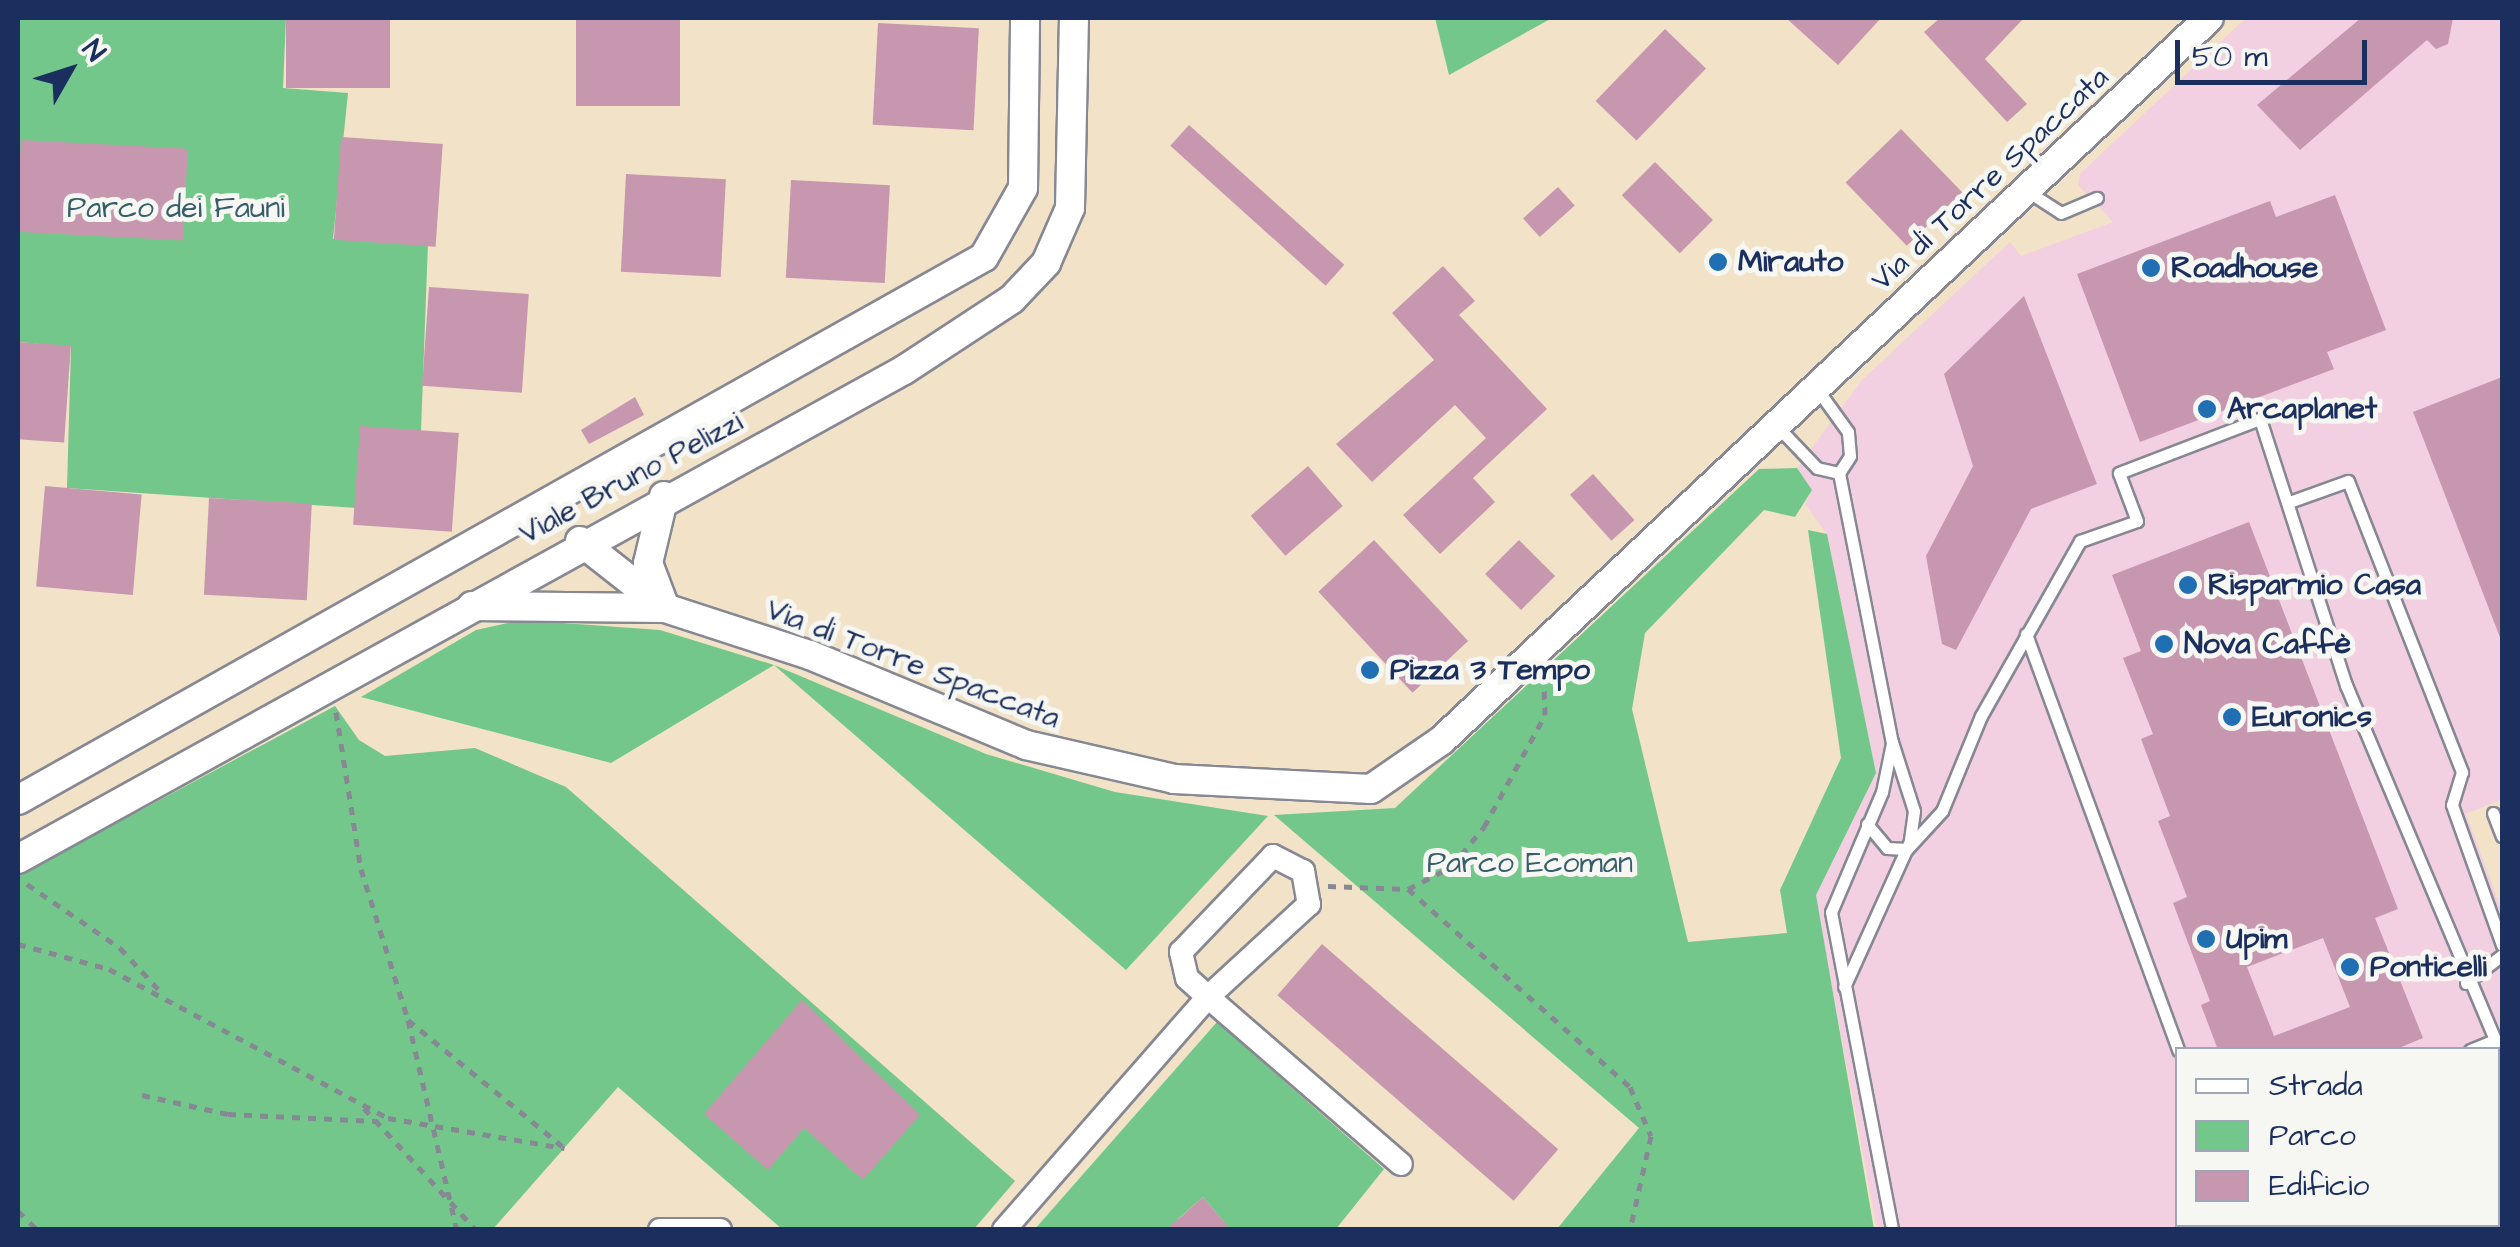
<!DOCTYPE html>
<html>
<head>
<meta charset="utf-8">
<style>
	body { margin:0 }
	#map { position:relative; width:2520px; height:1247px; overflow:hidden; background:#f2e2c8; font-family:"Architects Daughter",sans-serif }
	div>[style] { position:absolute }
	.built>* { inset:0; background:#f2cfe1 }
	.green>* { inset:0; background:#74c78a }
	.building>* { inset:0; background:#c797b0; transform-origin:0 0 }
	.path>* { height:5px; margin-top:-2.5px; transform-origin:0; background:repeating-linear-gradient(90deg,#868893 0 8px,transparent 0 16px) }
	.roads { filter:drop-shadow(2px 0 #868893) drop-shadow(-2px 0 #868893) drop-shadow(0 2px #868893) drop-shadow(0 -2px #868893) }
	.service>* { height:11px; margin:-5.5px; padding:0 5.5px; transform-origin:5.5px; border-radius:5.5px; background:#fff }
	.minor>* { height:22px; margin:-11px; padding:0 11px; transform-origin:11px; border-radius:11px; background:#fff }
	.tertiary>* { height:28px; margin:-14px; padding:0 14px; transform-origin:14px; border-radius:14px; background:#fff }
	.dots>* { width:28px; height:28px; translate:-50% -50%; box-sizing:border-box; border:5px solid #f6f6f2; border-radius:50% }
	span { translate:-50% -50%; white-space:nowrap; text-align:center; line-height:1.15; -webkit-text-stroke:10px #f6f6f2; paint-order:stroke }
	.street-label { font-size:30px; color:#1b2f5e }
	.park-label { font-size:30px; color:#365d6b }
	.poi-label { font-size:30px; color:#1b2f5e; font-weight:700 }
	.left { translate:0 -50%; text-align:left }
	.frame { position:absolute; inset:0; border:20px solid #1b2f5e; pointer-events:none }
	.legend { position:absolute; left:2175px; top:1047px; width:325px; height:180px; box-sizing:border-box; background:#f6f6f2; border:2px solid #9ea6b7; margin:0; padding:12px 18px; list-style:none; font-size:30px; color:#1b2f5e }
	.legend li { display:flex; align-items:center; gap:20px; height:50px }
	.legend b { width:50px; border:2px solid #9ea6b7 }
	.north { position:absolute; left:20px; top:20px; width:100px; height:100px; -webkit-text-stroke:8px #f6f6f2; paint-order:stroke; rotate:51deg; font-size:28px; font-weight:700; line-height:40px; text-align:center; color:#1b2f5e }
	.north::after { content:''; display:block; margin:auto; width:35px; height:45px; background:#1b2f5e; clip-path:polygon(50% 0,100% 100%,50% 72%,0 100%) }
	.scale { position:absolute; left:2175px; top:40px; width:192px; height:45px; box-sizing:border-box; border:5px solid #1b2f5e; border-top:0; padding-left:12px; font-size:30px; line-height:35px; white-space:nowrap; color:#1b2f5e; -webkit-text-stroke:8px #f6f6f2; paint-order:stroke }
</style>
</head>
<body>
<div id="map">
	<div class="built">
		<div style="clip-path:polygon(evenodd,2246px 18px,2502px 18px,2502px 799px,2466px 814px,2502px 911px,2502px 1229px,1877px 1229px,1815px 895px,1876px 773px,1827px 534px,1805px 504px,1812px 490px,1797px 468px,1862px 380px,2010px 242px,2021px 256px,2113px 222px,2078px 185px,2080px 174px,2246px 18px,2178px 1050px,2498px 1050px,2498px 1224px,2178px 1224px,2178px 1050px)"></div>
	</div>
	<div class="green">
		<div style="clip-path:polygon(18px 18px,286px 18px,283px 88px,348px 93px,333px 239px,428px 243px,421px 431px,357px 508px,67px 488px,71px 347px,18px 342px)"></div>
		<div style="clip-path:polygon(1435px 18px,1552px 18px,1449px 75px)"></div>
		<div style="clip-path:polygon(1797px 468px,1812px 490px,1795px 517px,1764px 510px,1645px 633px,1632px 709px,1688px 942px,1787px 933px,1780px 890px,1841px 758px,1808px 530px,1827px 534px,1876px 773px,1816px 895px,1874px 1229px,1557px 1229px,1639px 1128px,1274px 815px,1395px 808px,1759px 469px)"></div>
		<div style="clip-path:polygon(521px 620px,660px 630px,774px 665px,986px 754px,1115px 792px,1268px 816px,1126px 970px,774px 665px,611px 763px,361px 697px,476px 630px)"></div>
		<div style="clip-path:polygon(335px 706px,359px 740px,385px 756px,475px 748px,566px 787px,1015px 1181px,974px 1229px,782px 1229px,618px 1087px,493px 1229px,18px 1230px,18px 876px)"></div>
		<div style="clip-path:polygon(1217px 1022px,1384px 1169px,1336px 1229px,1216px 1229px,1224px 1222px,1203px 1197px,1178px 1219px,1187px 1229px,1034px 1230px)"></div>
	</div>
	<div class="building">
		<div style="left:286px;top:18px;width:104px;height:70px"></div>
		<div style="left:576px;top:18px;width:104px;height:88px"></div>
		<div style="clip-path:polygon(1786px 18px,1881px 18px,1838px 65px)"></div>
		<div style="clip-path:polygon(1940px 18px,2024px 18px,1985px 59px,2027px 104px,2007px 122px,1924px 32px)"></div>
		<div style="clip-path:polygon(2361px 18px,2453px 18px,2448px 44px,2436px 49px,2427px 40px,2300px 150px,2257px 105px)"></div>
		<div style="left:878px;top:23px;width:101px;height:102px;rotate:3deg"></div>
		<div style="left:1665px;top:29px;width:57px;height:100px;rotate:44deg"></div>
		<div style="left:1189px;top:125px;width:209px;height:28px;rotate:42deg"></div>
		<div style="left:1901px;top:129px;width:88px;height:77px;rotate:46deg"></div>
		<div style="left:341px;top:137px;width:102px;height:103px;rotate:4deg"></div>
		<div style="left:21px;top:140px;width:167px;height:92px;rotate:3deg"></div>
		<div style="left:1655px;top:162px;width:82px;height:47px;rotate:45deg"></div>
		<div style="left:626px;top:174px;width:100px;height:98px;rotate:3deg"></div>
		<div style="left:791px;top:180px;width:99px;height:98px;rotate:3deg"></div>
		<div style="left:1558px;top:187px;width:25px;height:47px;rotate:48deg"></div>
		<div style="clip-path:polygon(2335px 195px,2386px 330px,2327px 352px,2334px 369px,2140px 442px,2077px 274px,2270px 201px,2276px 217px)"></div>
		<div style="clip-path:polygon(1443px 266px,1475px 301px,1459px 315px,1547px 409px,1473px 478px,1495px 502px,1440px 554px,1403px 515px,1486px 438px,1455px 405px,1372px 482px,1336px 444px,1434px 360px,1392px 313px)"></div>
		<div style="left:429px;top:287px;width:100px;height:99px;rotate:4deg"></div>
		<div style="clip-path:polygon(2024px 296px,2097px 484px,2031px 509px,1956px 650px,1942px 644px,1926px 556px,1973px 466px,1944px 374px)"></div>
		<div style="left:18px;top:342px;width:53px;height:97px;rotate:4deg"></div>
		<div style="clip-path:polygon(2502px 377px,2502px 640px,2501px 640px,2413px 412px)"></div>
		<div style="clip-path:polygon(635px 397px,644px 415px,589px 444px,581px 430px)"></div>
		<div style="left:360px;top:426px;width:99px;height:99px;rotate:4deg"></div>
		<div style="left:1308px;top:466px;width:53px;height:76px;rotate:49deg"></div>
		<div style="left:1593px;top:474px;width:62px;height:31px;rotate:48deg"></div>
		<div style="left:45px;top:486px;width:97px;height:101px;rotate:5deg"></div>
		<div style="left:209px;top:498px;width:103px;height:97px;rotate:3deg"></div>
		<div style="clip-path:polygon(evenodd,2249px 522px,2398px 909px,2375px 918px,2423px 1038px,2394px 1050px,2218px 1050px,2201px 1005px,2210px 1001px,2173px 903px,2187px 897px,2158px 821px,2170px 816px,2141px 739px,2153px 734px,2123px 658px,2141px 651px,2112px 575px,2249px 522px,2323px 938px,2350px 1007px,2274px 1036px,2247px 967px,2323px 938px)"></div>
		<div style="left:1374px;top:540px;width:138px;height:76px;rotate:47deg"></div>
		<div style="left:1519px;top:540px;width:51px;height:48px;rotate:45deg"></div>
		<div style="left:1322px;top:944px;width:313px;height:68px;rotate:41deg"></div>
		<div style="clip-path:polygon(802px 1000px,920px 1115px,863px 1180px,804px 1128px,768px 1170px,704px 1114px)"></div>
		<div style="clip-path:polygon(1203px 1197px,1231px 1230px,1166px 1230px)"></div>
	</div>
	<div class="path">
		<div style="left:336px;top:712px;width:159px;rotate:81deg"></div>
		<div style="left:361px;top:869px;width:158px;rotate:72.7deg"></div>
		<div style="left:408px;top:1020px;width:216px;rotate:76.9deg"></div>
		<div style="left:27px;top:884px;width:113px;rotate:34.5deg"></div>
		<div style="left:120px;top:948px;width:62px;rotate:47deg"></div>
		<div style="left:1328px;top:886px;width:80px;rotate:2.1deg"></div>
		<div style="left:1408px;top:889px;width:297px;rotate:41.7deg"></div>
		<div style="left:1630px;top:1087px;width:53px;rotate:66.8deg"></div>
		<div style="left:1651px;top:1136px;width:96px;rotate:102.6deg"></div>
		<div style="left:1408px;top:889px;width:48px;rotate:-27.1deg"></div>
		<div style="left:1451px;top:867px;width:52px;rotate:-50.5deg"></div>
		<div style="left:1484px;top:827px;width:128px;rotate:-61.4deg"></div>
		<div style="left:1545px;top:715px;width:37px;rotate:-92deg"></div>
		<div style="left:18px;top:944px;width:94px;rotate:15.4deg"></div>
		<div style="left:109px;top:969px;width:316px;rotate:28.1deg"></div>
		<div style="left:388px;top:1118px;width:179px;rotate:9.7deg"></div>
		<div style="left:408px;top:1020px;width:199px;rotate:39.3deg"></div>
		<div style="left:142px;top:1095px;width:88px;rotate:12.5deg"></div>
		<div style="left:228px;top:1114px;width:148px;rotate:2.7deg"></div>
		<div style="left:364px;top:1108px;width:166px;rotate:47.4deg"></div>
		<div style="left:18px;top:1211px;width:28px;rotate:44deg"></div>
	</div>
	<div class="roads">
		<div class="service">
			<div style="left:2027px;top:191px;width:40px;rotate:32.9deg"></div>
			<div style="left:2061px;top:213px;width:39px;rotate:-23deg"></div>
			<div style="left:1776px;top:425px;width:59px;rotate:46.4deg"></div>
			<div style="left:1817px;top:468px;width:23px;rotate:13deg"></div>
			<div style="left:1839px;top:473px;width:20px;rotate:-57deg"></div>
			<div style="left:1850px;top:456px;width:24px;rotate:-95deg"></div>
			<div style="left:1848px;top:432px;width:53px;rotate:-125.8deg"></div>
			<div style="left:1839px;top:473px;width:274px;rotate:78.9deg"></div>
			<div style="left:1892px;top:742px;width:72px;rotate:72.3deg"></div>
			<div style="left:1914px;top:811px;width:30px;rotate:98deg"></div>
			<div style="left:1910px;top:841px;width:160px;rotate:114.3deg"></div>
			<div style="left:2292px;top:501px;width:59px;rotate:-19.7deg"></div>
			<div style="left:2348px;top:481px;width:313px;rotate:68.6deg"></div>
			<div style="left:2462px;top:772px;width:34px;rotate:107deg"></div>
			<div style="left:2452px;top:805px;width:149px;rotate:70.3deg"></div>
			<div style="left:2026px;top:634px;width:443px;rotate:69.9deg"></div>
			<div style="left:1892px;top:743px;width:50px;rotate:101.5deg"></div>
			<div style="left:1882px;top:792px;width:130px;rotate:113deg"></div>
			<div style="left:1831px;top:912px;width:324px;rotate:79.1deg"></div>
			<div style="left:2493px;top:813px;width:25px;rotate:69deg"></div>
			<div style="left:1867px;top:824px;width:31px;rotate:50deg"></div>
			<div style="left:1887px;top:848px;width:20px;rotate:3deg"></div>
			<div style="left:1907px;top:849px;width:52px;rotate:-47.4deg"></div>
			<div style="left:1942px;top:811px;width:103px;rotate:-67.7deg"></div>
			<div style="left:1981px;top:716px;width:201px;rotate:-60.5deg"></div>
			<div style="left:2080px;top:541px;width:60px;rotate:-19.3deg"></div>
			<div style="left:2137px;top:521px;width:51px;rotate:-110.6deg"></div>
			<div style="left:2119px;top:473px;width:151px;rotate:-21deg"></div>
			<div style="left:2260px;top:419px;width:280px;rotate:72.1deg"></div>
			<div style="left:2346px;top:685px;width:403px;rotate:67.2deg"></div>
			<div style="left:2466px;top:983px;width:46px;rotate:-37.9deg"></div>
			<div style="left:2470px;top:1050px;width:27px;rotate:-22deg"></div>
		</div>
		<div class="minor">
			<div style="left:1273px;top:856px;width:34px;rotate:27deg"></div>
			<div style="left:1303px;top:871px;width:34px;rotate:80deg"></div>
			<div style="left:1309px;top:904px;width:137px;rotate:137.4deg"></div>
			<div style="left:1208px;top:997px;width:28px;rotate:-138deg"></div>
			<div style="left:1187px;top:978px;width:27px;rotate:-103deg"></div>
			<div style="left:1181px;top:952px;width:133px;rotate:-46.2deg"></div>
			<div style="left:660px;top:1230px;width:60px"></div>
			<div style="left:1004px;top:1230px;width:310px;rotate:-48.8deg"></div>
			<div style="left:1208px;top:997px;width:255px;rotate:40.9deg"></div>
		</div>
		<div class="tertiary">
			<div style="left:664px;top:496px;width:69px;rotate:103.4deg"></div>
			<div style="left:648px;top:563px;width:48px;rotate:69.3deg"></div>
			<div style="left:580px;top:541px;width:108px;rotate:38.2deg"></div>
			<div style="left:665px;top:608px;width:152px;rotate:18deg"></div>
			<div style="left:810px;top:655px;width:234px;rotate:22.6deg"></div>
			<div style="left:1026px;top:745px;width:152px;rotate:12.9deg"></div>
			<div style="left:1174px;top:779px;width:197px;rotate:2.9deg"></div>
			<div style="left:1371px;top:789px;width:86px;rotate:-34.6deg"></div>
			<div style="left:1442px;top:740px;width:1053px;rotate:-43.27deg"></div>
			<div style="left:472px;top:606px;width:191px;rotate:0.6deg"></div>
			<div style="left:18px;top:800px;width:1108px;rotate:-29.34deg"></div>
			<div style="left:984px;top:257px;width:79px;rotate:-60.5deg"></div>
			<div style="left:1023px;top:188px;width:170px;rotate:-89.3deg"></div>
			<div style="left:18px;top:859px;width:1012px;rotate:-28.9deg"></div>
			<div style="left:904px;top:370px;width:129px;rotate:-33.3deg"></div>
			<div style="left:1012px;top:299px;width:50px;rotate:-46.6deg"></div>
			<div style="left:1046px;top:263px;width:60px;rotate:-66.4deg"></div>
			<div style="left:1070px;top:208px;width:190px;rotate:-88.8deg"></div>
		</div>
	</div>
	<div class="dots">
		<div style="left:1718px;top:262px;background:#1f6fb2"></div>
		<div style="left:2151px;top:268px;background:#1f6fb2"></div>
		<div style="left:2207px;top:409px;background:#1f6fb2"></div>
		<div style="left:2188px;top:585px;background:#1f6fb2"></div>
		<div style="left:2164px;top:644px;background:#1f6fb2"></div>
		<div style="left:1370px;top:670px;background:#1f6fb2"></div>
		<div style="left:2232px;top:717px;background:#1f6fb2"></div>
		<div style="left:2206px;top:939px;background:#1f6fb2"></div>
		<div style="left:2350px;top:967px;background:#1f6fb2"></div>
	</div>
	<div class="street-label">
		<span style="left:1990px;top:179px;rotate:-43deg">Via di Torre Spaccata</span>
		<span style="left:631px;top:478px;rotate:-28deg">Viale Bruno Pelizzi</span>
		<span style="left:913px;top:664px;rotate:21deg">Via di Torre Spaccata</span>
	</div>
	<div class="park-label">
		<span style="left:176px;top:208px">Parco dei Fauni</span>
		<span style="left:1530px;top:863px">Parco Ecoman</span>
	</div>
	<div class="poi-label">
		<span class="left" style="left:1738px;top:262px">Mirauto</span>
		<span class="left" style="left:2171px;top:268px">Roadhouse</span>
		<span class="left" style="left:2227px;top:409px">Arcaplanet</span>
		<span class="left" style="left:2208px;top:585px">Risparmio Casa</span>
		<span class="left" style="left:2184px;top:644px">Nova Caffè</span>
		<span class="left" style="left:1390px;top:670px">Pizza 3 Tempo</span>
		<span class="left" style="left:2252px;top:717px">Euronics</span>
		<span class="left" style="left:2226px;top:939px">Upim</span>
		<span class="left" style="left:2370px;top:967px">Ponticelli</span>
	</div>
	<div class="frame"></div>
	<ul class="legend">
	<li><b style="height:12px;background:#fff"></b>Strada</li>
	<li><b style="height:28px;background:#74c78a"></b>Parco</li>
	<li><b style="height:28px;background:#c797b0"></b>Edificio</li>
	</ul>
	<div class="north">N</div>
	<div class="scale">50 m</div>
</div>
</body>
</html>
